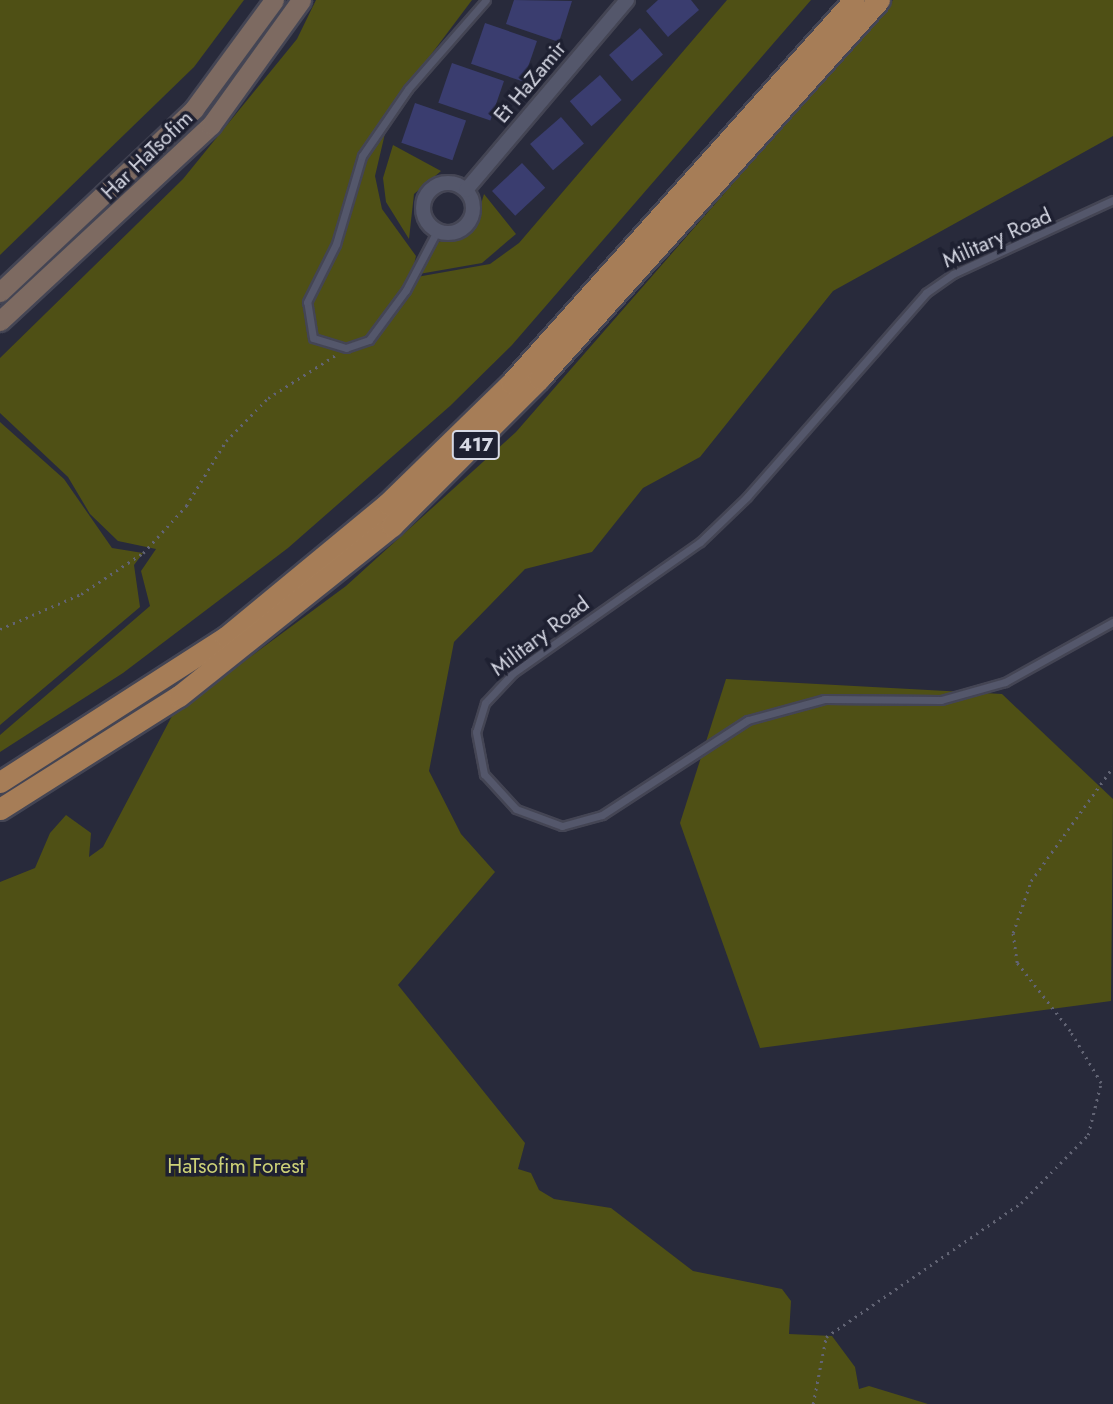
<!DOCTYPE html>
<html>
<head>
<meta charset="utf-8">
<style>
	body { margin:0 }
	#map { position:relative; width:1113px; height:1404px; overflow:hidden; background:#282a3b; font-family:Jost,sans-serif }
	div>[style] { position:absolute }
	.green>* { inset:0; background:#4f5015 }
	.building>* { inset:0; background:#3a3d6f; transform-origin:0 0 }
	.path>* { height:2.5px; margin-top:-1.25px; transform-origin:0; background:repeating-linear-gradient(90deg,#626474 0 2px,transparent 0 7px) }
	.roads { filter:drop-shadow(2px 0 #444554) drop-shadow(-2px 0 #444554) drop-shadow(0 2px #444554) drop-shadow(0 -2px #444554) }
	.lane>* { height:7px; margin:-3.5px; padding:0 3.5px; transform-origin:3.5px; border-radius:3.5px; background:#54576b }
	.street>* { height:14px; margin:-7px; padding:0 7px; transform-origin:7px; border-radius:7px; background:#54576b }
	.street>.ring { margin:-7px; padding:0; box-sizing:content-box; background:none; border:14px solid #54576b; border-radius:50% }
	.secondary>* { height:19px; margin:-9.5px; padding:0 9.5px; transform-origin:9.5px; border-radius:9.5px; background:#7d6a61 }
	.primary>* { height:21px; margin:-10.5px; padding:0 10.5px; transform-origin:10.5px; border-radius:10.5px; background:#a67d57 }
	span { translate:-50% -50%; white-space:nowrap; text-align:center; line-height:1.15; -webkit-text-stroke:7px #1e2031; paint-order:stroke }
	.shield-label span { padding:2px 5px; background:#1e2031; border:2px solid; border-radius:5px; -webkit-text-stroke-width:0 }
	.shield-label { font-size:19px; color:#d6d8e4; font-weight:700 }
	.street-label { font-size:21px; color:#d6d8e4 }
	.park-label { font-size:21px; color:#cdd177 }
</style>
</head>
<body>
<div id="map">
	<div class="green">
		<div style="clip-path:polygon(0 0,244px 0,194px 67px,0 255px)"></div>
		<div style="clip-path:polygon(316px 0,472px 0,391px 108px,375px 176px,382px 209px,416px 256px,411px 278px,490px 264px,519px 243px,727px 0,811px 0,512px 345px,450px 406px,288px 548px,123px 673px,0 752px,0 735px,150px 606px,141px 571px,156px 549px,118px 541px,90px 514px,68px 477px,0 413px,0 358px,183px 179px,297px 39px)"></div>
		<div style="clip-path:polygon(893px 0,1113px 0,1113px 136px,833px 291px,700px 457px,643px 488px,592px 552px,525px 569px,454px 642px,429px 771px,461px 834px,495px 872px,398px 985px,525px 1143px,518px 1169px,531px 1173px,539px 1190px,554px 1199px,611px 1208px,693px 1271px,782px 1289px,791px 1301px,789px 1334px,832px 1336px,855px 1367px,859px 1389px,869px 1386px,928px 1404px,0 1404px,0 882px,35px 868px,50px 833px,66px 815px,91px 833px,89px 857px,103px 847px,173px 714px,346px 586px,516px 432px)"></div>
		<div style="clip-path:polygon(393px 145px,441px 171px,414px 194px,409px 239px,386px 202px,383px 178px)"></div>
		<div style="clip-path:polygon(484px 194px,516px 234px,482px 263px,419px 274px,438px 242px,473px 231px)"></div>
		<div style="clip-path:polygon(0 422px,64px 479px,112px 548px,143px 553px,134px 565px,140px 607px,0 725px)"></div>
		<div style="clip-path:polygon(726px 679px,1002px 694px,1113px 799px,1111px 1001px,760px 1048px,680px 823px)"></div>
	</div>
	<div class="building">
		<div style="clip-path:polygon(514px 0,572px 1px,559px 42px,506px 24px)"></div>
		<div style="clip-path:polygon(658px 0,691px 0,699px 10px,668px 37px,646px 11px)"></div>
		<div style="left:485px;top:23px;width:55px;height:43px;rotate:19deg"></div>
		<div style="left:640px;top:28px;width:35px;height:41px;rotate:49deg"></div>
		<div style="left:452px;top:63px;width:55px;height:42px;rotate:19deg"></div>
		<div style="left:600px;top:75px;width:33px;height:40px;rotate:49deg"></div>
		<div style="left:415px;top:103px;width:54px;height:42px;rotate:19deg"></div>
		<div style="left:561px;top:117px;width:35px;height:41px;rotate:49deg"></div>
		<div style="left:522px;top:163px;width:34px;height:41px;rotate:47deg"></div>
	</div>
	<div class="path">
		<div style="left:0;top:629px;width:88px;rotate:-23.4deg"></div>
		<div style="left:81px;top:594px;width:74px;rotate:-33.5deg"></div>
		<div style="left:143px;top:553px;width:64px;rotate:-47.5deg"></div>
		<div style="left:186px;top:506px;width:76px;rotate:-58.4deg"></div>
		<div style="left:226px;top:441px;width:60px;rotate:-45.7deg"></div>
		<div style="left:268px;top:398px;width:82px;rotate:-32.5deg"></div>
		<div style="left:813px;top:1404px;width:68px;rotate:-79deg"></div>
		<div style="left:826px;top:1337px;width:237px;rotate:-34.5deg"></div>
		<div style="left:1021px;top:1203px;width:95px;rotate:-45.4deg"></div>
		<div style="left:1088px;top:1135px;width:54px;rotate:-76deg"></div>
		<div style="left:1101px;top:1083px;width:61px;rotate:-120.8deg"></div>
		<div style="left:1070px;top:1031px;width:86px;rotate:-127.9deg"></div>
		<div style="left:1017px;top:963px;width:30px;rotate:-98deg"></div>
		<div style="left:1013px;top:933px;width:55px;rotate:-70.9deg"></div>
		<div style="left:1031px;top:881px;width:140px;rotate:-54.3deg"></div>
	</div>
	<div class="roads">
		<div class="lane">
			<div style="left:1113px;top:200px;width:176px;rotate:155.2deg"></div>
			<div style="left:953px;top:274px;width:33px;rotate:145deg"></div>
			<div style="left:926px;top:293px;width:271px;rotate:131.3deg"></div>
			<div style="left:747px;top:497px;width:65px;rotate:136.2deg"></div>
			<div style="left:700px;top:542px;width:228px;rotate:145deg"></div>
			<div style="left:513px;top:673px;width:41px;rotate:133deg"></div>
			<div style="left:485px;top:703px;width:30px;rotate:107deg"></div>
			<div style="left:476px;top:732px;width:43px;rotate:79.2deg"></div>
			<div style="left:484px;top:774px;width:47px;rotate:47.6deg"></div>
			<div style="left:516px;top:809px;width:49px;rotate:20.3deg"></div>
			<div style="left:562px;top:826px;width:41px;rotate:-15.4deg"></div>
			<div style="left:602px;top:815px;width:174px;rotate:-33.1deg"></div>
			<div style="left:748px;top:720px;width:79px;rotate:-15.4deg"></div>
			<div style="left:824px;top:699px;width:117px;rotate:0.5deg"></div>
			<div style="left:941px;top:700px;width:66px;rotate:-15.7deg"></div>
			<div style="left:1005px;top:682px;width:124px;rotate:-29.1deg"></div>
			<div style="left:437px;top:231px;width:67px;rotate:117.7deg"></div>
			<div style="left:406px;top:290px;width:62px;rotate:126.5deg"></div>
			<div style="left:369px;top:340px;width:24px;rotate:161deg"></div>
			<div style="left:346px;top:348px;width:34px;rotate:-163deg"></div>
			<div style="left:313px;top:338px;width:36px;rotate:-99deg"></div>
			<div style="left:307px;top:302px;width:65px;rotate:-63.4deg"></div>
			<div style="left:336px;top:244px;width:92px;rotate:-73.5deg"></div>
			<div style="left:362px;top:156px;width:81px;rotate:-55.5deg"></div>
			<div style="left:408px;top:89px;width:118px;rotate:-48.8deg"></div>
		</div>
		<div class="street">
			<div class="ring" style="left:423px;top:183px;width:36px;height:36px"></div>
			<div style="left:466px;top:190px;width:249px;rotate:-49.7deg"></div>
		</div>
		<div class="secondary">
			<div style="left:0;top:292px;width:267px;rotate:-43.3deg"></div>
			<div style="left:194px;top:109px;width:135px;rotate:-53.7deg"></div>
			<div style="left:0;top:321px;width:288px;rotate:-42.9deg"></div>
			<div style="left:211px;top:125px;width:154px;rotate:-54.2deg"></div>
		</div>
		<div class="primary">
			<div style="left:0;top:782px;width:269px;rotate:-32.7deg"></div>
			<div style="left:226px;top:637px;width:209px;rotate:-39.6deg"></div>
			<div style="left:387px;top:504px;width:173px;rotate:-44.3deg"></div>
			<div style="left:511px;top:383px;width:514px;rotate:-48.15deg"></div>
			<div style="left:0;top:809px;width:212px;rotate:-32.3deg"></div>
			<div style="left:179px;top:696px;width:273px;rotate:-38.6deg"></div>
			<div style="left:392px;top:526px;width:208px;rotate:-45deg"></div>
			<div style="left:539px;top:379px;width:509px;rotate:-48.1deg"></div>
		</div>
	</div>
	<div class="shield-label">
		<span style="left:476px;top:445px">417</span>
	</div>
	<div class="street-label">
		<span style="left:530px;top:82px;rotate:-50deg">Et HaZamir</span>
		<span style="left:147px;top:155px;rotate:-44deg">Har HaTsofim</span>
		<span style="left:997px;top:238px;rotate:-24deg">Military Road</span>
		<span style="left:540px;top:636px;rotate:-37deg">Military Road</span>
	</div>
	<div class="park-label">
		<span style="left:236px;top:1166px">HaTsofim Forest</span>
	</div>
</div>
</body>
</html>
